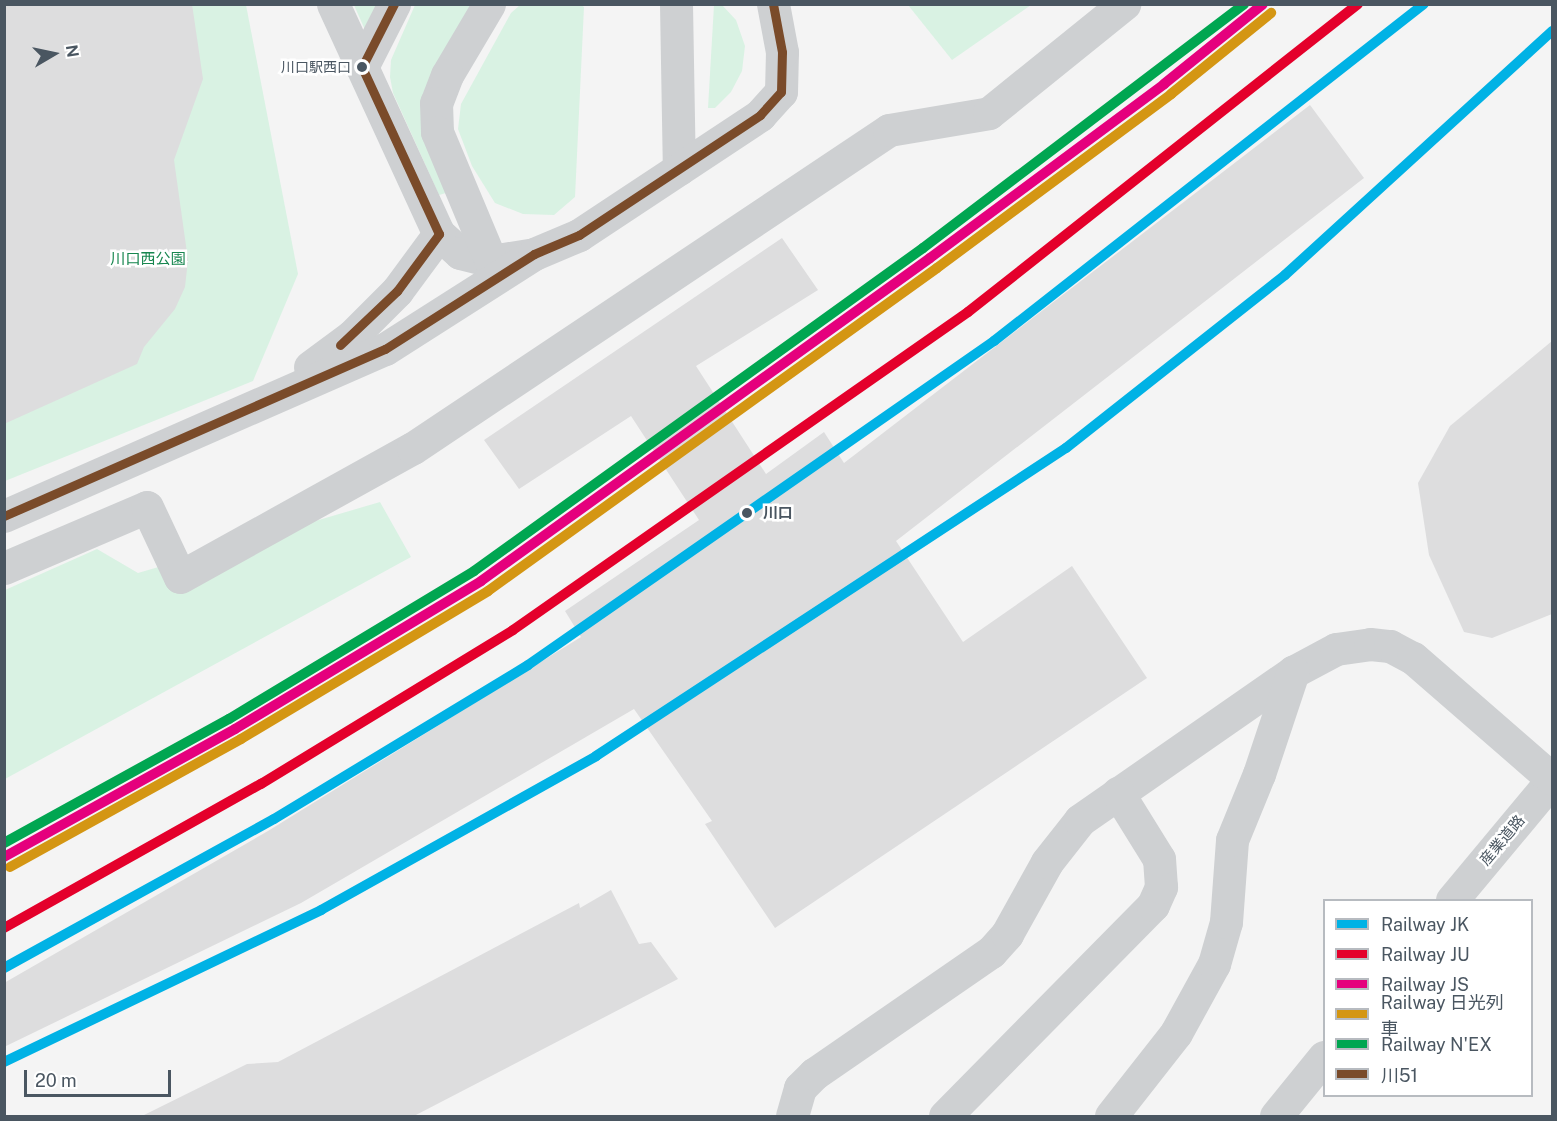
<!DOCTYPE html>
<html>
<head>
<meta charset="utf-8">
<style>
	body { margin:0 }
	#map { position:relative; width:1557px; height:1121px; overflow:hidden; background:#f4f4f4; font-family:"Public Sans","Noto Sans JP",sans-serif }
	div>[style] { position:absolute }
	.green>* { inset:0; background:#d9f2e3 }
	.building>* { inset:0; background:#ddddde }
	.minor>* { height:33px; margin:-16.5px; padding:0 16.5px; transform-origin:16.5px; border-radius:16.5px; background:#ced0d2 }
	.bus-1>* { height:9px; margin:-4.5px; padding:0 4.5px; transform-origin:4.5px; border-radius:4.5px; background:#7a4b2a }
	.rail-1>* { height:10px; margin:-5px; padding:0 5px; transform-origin:5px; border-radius:5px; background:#00b2e5 }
	.rail-2>* { height:10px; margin:-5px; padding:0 5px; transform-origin:5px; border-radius:5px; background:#e4002b }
	.rail-3>* { height:10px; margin:-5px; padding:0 5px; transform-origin:5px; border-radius:5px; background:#e5007d }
	.rail-4>* { height:10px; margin:-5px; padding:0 5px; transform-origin:5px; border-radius:5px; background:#d49613 }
	.rail-5>* { height:10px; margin:-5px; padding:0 5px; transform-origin:5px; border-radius:5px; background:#00a651 }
	.dots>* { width:16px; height:16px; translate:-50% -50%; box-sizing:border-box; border:3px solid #fff; border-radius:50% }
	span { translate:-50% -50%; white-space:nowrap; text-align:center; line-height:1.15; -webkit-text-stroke:5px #fff; paint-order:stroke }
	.bus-label { font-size:14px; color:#4a5661 }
	.right { translate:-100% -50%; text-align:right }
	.park-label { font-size:15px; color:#17864f }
	.stop-label { font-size:15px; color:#4a5661; font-weight:700 }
	.left { translate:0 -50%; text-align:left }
	.street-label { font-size:15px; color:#4a5661 }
	.frame { position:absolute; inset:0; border:6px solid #4a5661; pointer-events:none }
	.legend { position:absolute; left:1323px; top:899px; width:210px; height:198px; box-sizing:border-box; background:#fff; border:2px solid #b7bbc0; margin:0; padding:8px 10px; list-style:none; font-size:18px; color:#4a5661 }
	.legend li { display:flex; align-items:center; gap:12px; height:30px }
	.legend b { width:30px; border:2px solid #b7bbc0 }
	.north { position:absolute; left:24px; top:24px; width:60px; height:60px; -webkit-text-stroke:4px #fff; paint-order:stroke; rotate:81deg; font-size:16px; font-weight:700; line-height:24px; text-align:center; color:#4a5661 }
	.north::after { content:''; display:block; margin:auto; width:21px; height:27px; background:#4a5661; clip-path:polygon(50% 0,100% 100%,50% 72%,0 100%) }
	.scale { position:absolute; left:24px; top:1070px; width:147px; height:27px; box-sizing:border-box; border:3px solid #4a5661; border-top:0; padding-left:8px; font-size:18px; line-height:21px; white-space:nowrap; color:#4a5661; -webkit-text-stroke:4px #fff; paint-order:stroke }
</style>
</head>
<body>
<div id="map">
	<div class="green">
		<div style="clip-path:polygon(580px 4px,584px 7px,575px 197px,554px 215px,523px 214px,495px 203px,472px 166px,458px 129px,461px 104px,511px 13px,520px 5px)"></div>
		<div style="clip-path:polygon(5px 5px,246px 5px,298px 274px,253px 381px,5px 481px)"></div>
		<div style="clip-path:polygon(354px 5px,378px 5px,365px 30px)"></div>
		<div style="clip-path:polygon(415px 5px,475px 5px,428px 88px,446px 193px,439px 195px,393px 93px,390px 77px,391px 60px)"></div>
		<div style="clip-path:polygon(714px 5px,722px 5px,736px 20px,745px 46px,742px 71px,731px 92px,715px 108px,708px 108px)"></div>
		<div style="clip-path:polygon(908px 5px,1031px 5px,952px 60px)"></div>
		<div style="clip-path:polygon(380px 502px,411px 557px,5px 779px,5px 590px,97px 549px,138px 573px)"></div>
	</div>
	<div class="building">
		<div style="clip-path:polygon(4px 4px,192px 4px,203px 79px,174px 160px,188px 260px,185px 287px,175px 309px,144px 347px,137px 364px,4px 424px)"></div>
		<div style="clip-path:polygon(1310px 105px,1364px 178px,896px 541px,963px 642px,1072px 566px,1147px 678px,775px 928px,705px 824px,712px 821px,634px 709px,301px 903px,4px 1047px,4px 983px,268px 831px,581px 637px,565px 611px,699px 520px,631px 416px,519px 489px,484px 440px,782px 238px,818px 290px,696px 366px,766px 474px,824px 432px,844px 463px)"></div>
		<div style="clip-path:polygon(1552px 341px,1552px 614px,1492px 638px,1464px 632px,1429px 555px,1418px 483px,1450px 426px)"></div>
		<div style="clip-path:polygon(611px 890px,639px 944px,651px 942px,678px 979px,414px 1116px,142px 1116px,247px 1064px,278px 1062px,579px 903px,580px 908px)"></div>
	</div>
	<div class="minor">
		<div style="left:333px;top:4px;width:253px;rotate:65.3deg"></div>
		<div style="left:439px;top:234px;width:28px;rotate:42deg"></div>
		<div style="left:460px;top:253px;width:32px;rotate:14deg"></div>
		<div style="left:491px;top:261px;width:38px;rotate:-9deg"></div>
		<div style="left:489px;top:4px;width:82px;rotate:120.6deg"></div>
		<div style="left:447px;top:75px;width:30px;rotate:111deg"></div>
		<div style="left:436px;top:103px;width:29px;rotate:88deg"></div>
		<div style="left:437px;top:132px;width:140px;rotate:67.3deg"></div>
		<div style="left:676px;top:4px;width:165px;rotate:89deg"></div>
		<div style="left:362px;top:67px;width:71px;rotate:-63.1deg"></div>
		<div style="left:310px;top:367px;width:52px;rotate:-36.4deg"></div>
		<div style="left:352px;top:336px;width:64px;rotate:-45deg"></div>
		<div style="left:397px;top:291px;width:71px;rotate:-53.6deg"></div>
		<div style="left:4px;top:516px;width:416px;rotate:-23.7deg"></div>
		<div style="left:385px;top:349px;width:177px;rotate:-32.5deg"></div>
		<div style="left:534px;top:254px;width:49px;rotate:-22.9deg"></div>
		<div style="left:579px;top:235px;width:217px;rotate:-33.5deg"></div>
		<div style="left:760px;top:115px;width:31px;rotate:-48deg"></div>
		<div style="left:781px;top:92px;width:40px;rotate:-88.6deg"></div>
		<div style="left:782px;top:52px;width:49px;rotate:-100.6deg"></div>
		<div style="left:4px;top:568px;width:155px;rotate:-23.1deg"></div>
		<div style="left:147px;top:507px;width:77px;rotate:64.8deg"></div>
		<div style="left:180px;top:577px;width:266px;rotate:-29deg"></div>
		<div style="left:413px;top:448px;width:572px;rotate:-33.75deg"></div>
		<div style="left:889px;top:130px;width:101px;rotate:-9.6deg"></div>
		<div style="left:989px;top:113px;width:174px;rotate:-38.9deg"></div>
		<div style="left:1452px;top:900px;width:156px;rotate:-50.2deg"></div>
		<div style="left:792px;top:1116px;width:29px;rotate:-74deg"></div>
		<div style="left:800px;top:1088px;width:20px;rotate:-45deg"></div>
		<div style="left:814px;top:1074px;width:215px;rotate:-34.6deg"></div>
		<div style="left:991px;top:952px;width:24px;rotate:-48deg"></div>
		<div style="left:1007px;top:934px;width:82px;rotate:-60.9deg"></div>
		<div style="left:1047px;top:862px;width:53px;rotate:-51.8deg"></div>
		<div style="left:1080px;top:820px;width:259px;rotate:-34.8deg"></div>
		<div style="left:1293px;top:672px;width:49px;rotate:-28.1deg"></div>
		<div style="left:1336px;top:649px;width:34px;rotate:-8deg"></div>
		<div style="left:1370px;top:644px;width:20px;rotate:6deg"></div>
		<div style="left:1390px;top:646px;width:26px;rotate:28deg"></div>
		<div style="left:1413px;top:658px;width:184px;rotate:41deg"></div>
		<div style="left:945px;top:1116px;width:296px;rotate:-45.4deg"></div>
		<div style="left:1153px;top:905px;width:20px;rotate:-66deg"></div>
		<div style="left:1161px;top:887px;width:28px;rotate:-94deg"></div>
		<div style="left:1159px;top:859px;width:78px;rotate:-121.8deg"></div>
		<div style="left:1111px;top:1116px;width:105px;rotate:-51.9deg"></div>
		<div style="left:1176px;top:1033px;width:79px;rotate:-61.2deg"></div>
		<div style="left:1214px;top:964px;width:44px;rotate:-74.1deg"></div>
		<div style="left:1226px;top:922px;width:82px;rotate:-85.8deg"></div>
		<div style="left:1232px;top:840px;width:71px;rotate:-67.8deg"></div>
		<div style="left:1259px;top:774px;width:108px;rotate:-71.6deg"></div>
		<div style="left:1276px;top:1116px;width:76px;rotate:-50.9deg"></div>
	</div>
	<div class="bus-1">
		<div style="left:340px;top:345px;width:79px;rotate:-43.5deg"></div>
		<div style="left:397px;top:291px;width:71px;rotate:-53.6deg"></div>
		<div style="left:439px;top:234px;width:184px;rotate:-114.8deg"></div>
		<div style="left:362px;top:67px;width:71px;rotate:-63.1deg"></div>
		<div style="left:4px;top:516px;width:416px;rotate:-23.7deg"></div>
		<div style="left:385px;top:349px;width:177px;rotate:-32.5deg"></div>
		<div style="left:534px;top:254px;width:49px;rotate:-22.9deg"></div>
		<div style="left:579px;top:235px;width:217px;rotate:-33.5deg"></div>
		<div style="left:760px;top:115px;width:31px;rotate:-48deg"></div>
		<div style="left:781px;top:92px;width:40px;rotate:-88.6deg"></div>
		<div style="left:782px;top:52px;width:49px;rotate:-100.6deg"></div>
	</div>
	<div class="rail-1">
		<div style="left:4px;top:968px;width:308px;rotate:-28.9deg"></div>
		<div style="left:274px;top:819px;width:297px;rotate:-31.2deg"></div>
		<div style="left:528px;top:665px;width:568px;rotate:-34.81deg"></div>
		<div style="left:994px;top:341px;width:546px;rotate:-38.09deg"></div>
		<div style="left:4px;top:1062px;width:352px;rotate:-25.6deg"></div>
		<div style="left:321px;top:910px;width:315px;rotate:-29.2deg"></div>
		<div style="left:596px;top:756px;width:562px;rotate:-33.24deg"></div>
		<div style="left:1066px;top:448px;width:279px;rotate:-38.3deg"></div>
		<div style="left:1285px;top:275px;width:362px;rotate:-42.4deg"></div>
	</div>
	<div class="rail-2">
		<div style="left:4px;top:928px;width:295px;rotate:-29.3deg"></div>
		<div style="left:261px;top:784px;width:295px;rotate:-31.4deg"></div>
		<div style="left:513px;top:630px;width:555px;rotate:-34.95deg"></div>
		<div style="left:968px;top:312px;width:497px;rotate:-38.3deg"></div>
	</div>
	<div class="rail-3">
		<div style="left:4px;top:857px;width:264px;rotate:-29deg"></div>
		<div style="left:235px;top:729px;width:287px;rotate:-31deg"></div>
		<div style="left:481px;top:581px;width:553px;rotate:-35.73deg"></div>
		<div style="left:930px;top:258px;width:292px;rotate:-36.6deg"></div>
		<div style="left:1164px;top:84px;width:127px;rotate:-38.9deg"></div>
	</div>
	<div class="rail-4">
		<div style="left:10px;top:867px;width:264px;rotate:-29deg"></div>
		<div style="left:241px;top:739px;width:288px;rotate:-30.9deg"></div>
		<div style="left:488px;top:591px;width:553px;rotate:-35.73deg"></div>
		<div style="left:937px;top:268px;width:292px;rotate:-36.6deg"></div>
		<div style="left:1171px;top:94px;width:129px;rotate:-39deg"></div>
	</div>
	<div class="rail-5">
		<div style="left:4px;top:843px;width:257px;rotate:-28.9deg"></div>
		<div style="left:229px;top:719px;width:286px;rotate:-31.1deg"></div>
		<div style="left:474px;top:571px;width:553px;rotate:-35.73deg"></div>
		<div style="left:923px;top:248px;width:403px;rotate:-37.2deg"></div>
	</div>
	<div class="dots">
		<div style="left:362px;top:67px;background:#4a5661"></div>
		<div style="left:747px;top:513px;background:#4a5661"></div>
	</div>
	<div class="bus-label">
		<span class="right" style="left:351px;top:67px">川口駅西口</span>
	</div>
	<div class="park-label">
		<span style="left:148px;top:259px">川口西公園</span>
	</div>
	<div class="stop-label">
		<span class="left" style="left:763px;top:513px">川口</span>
	</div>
	<div class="street-label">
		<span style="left:1502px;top:840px;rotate:-50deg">産業道路</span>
	</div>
	<div class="frame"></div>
	<ul class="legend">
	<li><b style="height:8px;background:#00b2e5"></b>Railway JK</li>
	<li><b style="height:8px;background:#e4002b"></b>Railway JU</li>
	<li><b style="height:8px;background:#e5007d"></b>Railway JS</li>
	<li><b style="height:8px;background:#d49613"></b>Railway 日光列車</li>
	<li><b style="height:8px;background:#00a651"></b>Railway N'EX</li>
	<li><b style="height:8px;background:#7a4b2a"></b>川51</li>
	</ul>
	<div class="north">N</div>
	<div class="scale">20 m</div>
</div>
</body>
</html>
